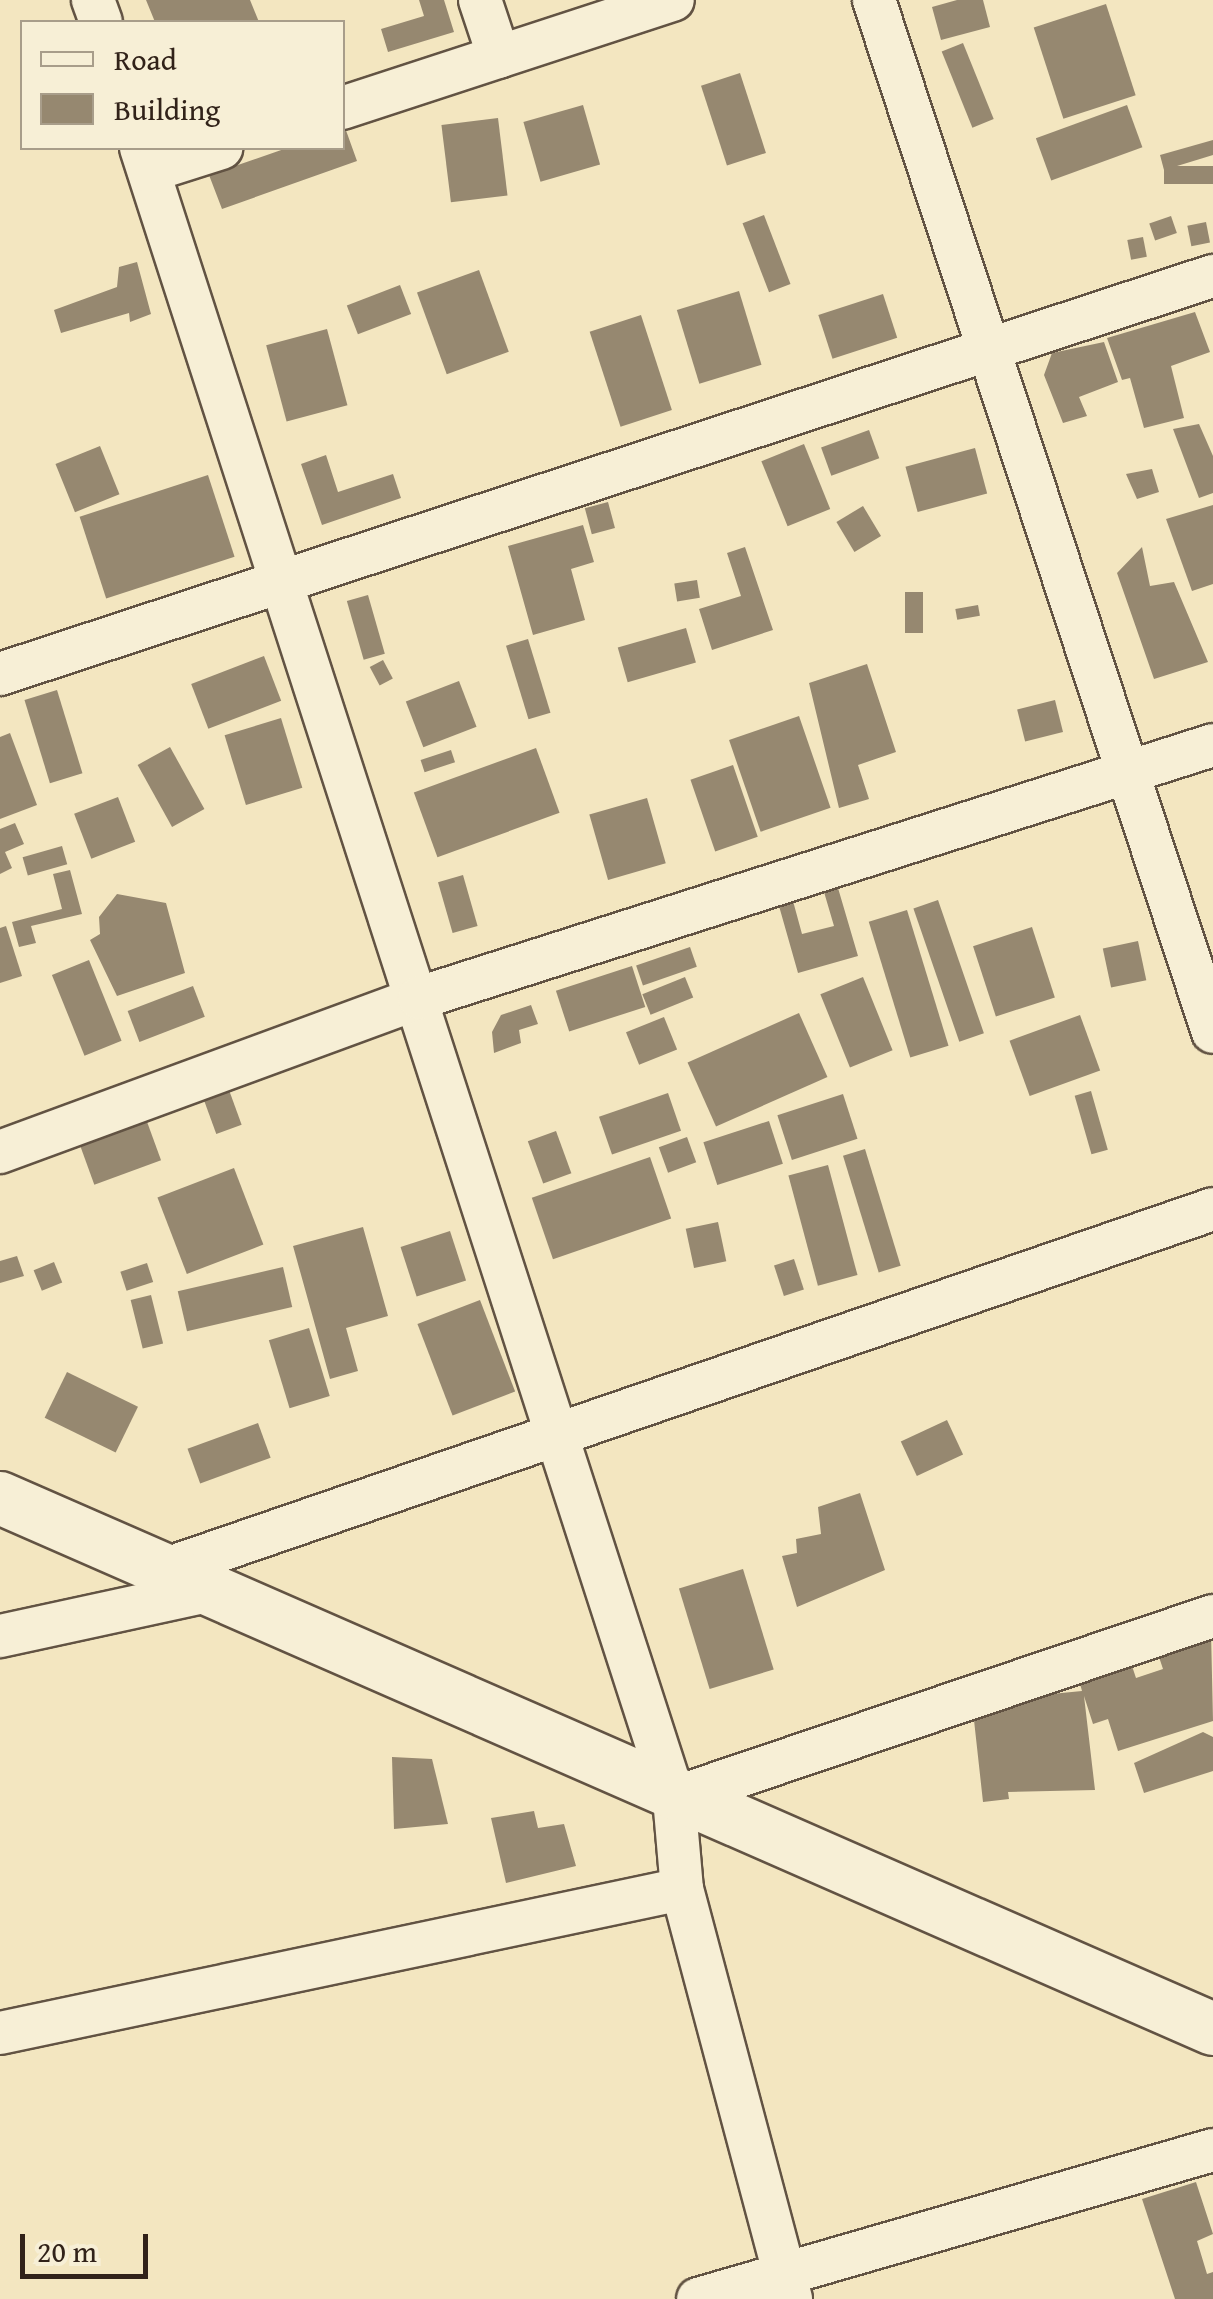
<!DOCTYPE html>
<html>
<head>
<meta charset="utf-8">
<style>
	body { margin:0 }
	#map { position:relative; width:1213px; height:2299px; overflow:hidden; background:#f3e6c0; font-family:"Gentium Book Plus",serif }
	div>[style] { position:absolute }
	.building>* { inset:0; background:#968870; transform-origin:0 0 }
	.roads { filter:drop-shadow(2px 0 #625343) drop-shadow(-2px 0 #625343) drop-shadow(0 2px #625343) drop-shadow(0 -2px #625343) }
	.minor>* { height:42px; margin:-21px; padding:0 21px; transform-origin:21px; border-radius:21px; background:#f7efd6 }
	.tertiary>* { height:52px; margin:-26px; padding:0 26px; transform-origin:26px; border-radius:26px; background:#f7efd6 }
	span { translate:-50% -50%; white-space:nowrap; text-align:center; line-height:1.15; -webkit-text-stroke:8px #f7efd6; paint-order:stroke }
	.legend { position:absolute; left:20px; top:20px; width:325px; height:130px; box-sizing:border-box; background:#f7efd6; border:2px solid #a89d8a; margin:0; padding:12px 18px; list-style:none; font-size:30px; color:#312219 }
	.legend li { display:flex; align-items:center; gap:20px; height:50px }
	.legend b { width:50px; border:2px solid #a89d8a }
	.scale { position:absolute; left:20px; top:2234px; width:128px; height:45px; box-sizing:border-box; border:5px solid #312219; border-top:0; padding-left:12px; font-size:30px; line-height:35px; white-space:nowrap; color:#312219; -webkit-text-stroke:8px #f7efd6; paint-order:stroke }
</style>
</head>
<body>
<div id="map">
	<div class="building">
		<div style="clip-path:polygon(146px 0,250px 0,259px 22px,155px 22px)"></div>
		<div style="clip-path:polygon(419px 0,444px 0,454px 32px,388px 52px,381px 29px,424px 16px)"></div>
		<div style="clip-path:polygon(957px 0,983px 0,990px 27px,941px 40px,932px 7px)"></div>
		<div style="left:1106px;top:4px;width:96px;height:76px;rotate:72deg"></div>
		<div style="left:963px;top:43px;width:82px;height:23px;rotate:68deg"></div>
		<div style="left:740px;top:73px;width:84px;height:41px;rotate:72deg"></div>
		<div style="left:583px;top:105px;width:62px;height:62px;rotate:74deg"></div>
		<div style="left:1127px;top:105px;width:45px;height:97px;rotate:70deg"></div>
		<div style="left:498px;top:118px;width:78px;height:57px;rotate:83deg"></div>
		<div style="clip-path:polygon(343px 122px,357px 161px,222px 209px,209px 175px,287px 148px,342px 148px)"></div>
		<div style="clip-path:polygon(1213px 140px,1213px 155px,1164px 170px,1160px 155px)"></div>
		<div style="left:1213px;top:166px;width:18px;height:49px;rotate:90deg"></div>
		<div style="left:764px;top:215px;width:74px;height:23px;rotate:69deg"></div>
		<div style="left:1171px;top:216px;width:18px;height:23px;rotate:71deg"></div>
		<div style="left:1206px;top:222px;width:21px;height:19px;rotate:79deg"></div>
		<div style="left:1143px;top:237px;width:20px;height:16px;rotate:79deg"></div>
		<div style="clip-path:polygon(137px 262px,151px 314px,130px 322px,129px 313px,61px 333px,54px 310px,117px 287px,119px 267px)"></div>
		<div style="left:479px;top:270px;width:87px;height:66px;rotate:70deg"></div>
		<div style="left:400px;top:285px;width:31px;height:57px;rotate:69deg"></div>
		<div style="left:739px;top:291px;width:77px;height:65px;rotate:73deg"></div>
		<div style="left:883px;top:294px;width:46px;height:68px;rotate:72deg"></div>
		<div style="clip-path:polygon(1195px 312px,1210px 352px,1171px 366px,1184px 418px,1144px 428px,1130px 378px,1122px 380px,1107px 338px)"></div>
		<div style="left:641px;top:315px;width:100px;height:54px;rotate:72deg"></div>
		<div style="left:327px;top:329px;width:79px;height:63px;rotate:75deg"></div>
		<div style="clip-path:polygon(1104px 342px,1118px 382px,1079px 397px,1087px 416px,1063px 423px,1044px 375px,1052px 353px)"></div>
		<div style="clip-path:polygon(1199px 424px,1213px 456px,1213px 493px,1199px 498px,1173px 429px)"></div>
		<div style="left:869px;top:430px;width:30px;height:51px;rotate:70deg"></div>
		<div style="left:804px;top:444px;width:70px;height:46px;rotate:68deg"></div>
		<div style="left:100px;top:446px;width:52px;height:48px;rotate:68deg"></div>
		<div style="left:975px;top:448px;width:47px;height:72px;rotate:75deg"></div>
		<div style="clip-path:polygon(326px 455px,338px 492px,393px 474px,401px 498px,322px 525px,301px 464px)"></div>
		<div style="clip-path:polygon(1152px 469px,1159px 492px,1137px 499px,1126px 474px)"></div>
		<div style="left:208px;top:475px;width:86px;height:135px;rotate:72deg"></div>
		<div style="left:608px;top:502px;width:27px;height:24px;rotate:75deg"></div>
		<div style="clip-path:polygon(1213px 505px,1213px 584px,1192px 591px,1166px 519px)"></div>
		<div style="left:863px;top:506px;width:35px;height:31px;rotate:59deg"></div>
		<div style="clip-path:polygon(583px 525px,594px 562px,571px 569px,585px 620px,533px 635px,508px 546px)"></div>
		<div style="clip-path:polygon(745px 547px,773px 630px,712px 650px,699px 609px,741px 596px,727px 553px)"></div>
		<div style="clip-path:polygon(1142px 547px,1150px 586px,1174px 582px,1208px 662px,1154px 679px,1117px 573px)"></div>
		<div style="left:697px;top:580px;width:18px;height:23px;rotate:81deg"></div>
		<div style="left:905px;top:592px;width:18px;height:41px"></div>
		<div style="left:368px;top:595px;width:61px;height:22px;rotate:74deg"></div>
		<div style="left:978px;top:605px;width:11px;height:23px;rotate:80deg"></div>
		<div style="left:686px;top:628px;width:36px;height:71px;rotate:74deg"></div>
		<div style="left:528px;top:639px;width:77px;height:23px;rotate:73deg"></div>
		<div style="left:264px;top:656px;width:48px;height:78px;rotate:69deg"></div>
		<div style="left:383px;top:660px;width:21px;height:15px;rotate:62deg"></div>
		<div style="clip-path:polygon(867px 664px,896px 752px,858px 765px,869px 799px,839px 808px,809px 683px)"></div>
		<div style="left:459px;top:681px;width:49px;height:57px;rotate:69deg"></div>
		<div style="left:57px;top:690px;width:87px;height:34px;rotate:73deg"></div>
		<div style="left:1055px;top:700px;width:33px;height:39px;rotate:76deg"></div>
		<div style="left:799px;top:716px;width:97px;height:74px;rotate:71deg"></div>
		<div style="left:281px;top:718px;width:73px;height:59px;rotate:73deg"></div>
		<div style="clip-path:polygon(10px 733px,37px 805px,0 819px,0 737px)"></div>
		<div style="left:170px;top:747px;width:71px;height:37px;rotate:61deg"></div>
		<div style="left:536px;top:748px;width:69px;height:130px;rotate:70deg"></div>
		<div style="left:451px;top:750px;width:13px;height:32px;rotate:72deg"></div>
		<div style="left:733px;top:765px;width:76px;height:45px;rotate:71deg"></div>
		<div style="left:118px;top:797px;width:48px;height:47px;rotate:69deg"></div>
		<div style="left:647px;top:798px;width:68px;height:60px;rotate:74deg"></div>
		<div style="clip-path:polygon(15px 823px,24px 844px,5px 852px,12px 868px,0 874px,0 829px)"></div>
		<div style="left:62px;top:846px;width:19px;height:41px;rotate:74deg"></div>
		<div style="clip-path:polygon(70px 870px,82px 914px,31px 926px,36px 943px,19px 947px,12px 922px,62px 909px,53px 874px)"></div>
		<div style="left:463px;top:875px;width:53px;height:26px;rotate:74deg"></div>
		<div style="clip-path:polygon(838px 888px,858px 956px,798px 973px,779px 906px,793px 901px,802px 934px,834px 926px,824px 892px)"></div>
		<div style="clip-path:polygon(117px 894px,166px 903px,185px 973px,117px 996px,90px 940px,100px 934px,99px 917px)"></div>
		<div style="left:938px;top:900px;width:141px;height:26px;rotate:71deg"></div>
		<div style="left:907px;top:910px;width:142px;height:40px;rotate:73deg"></div>
		<div style="clip-path:polygon(6px 926px,22px 976px,0 983px,0 928px)"></div>
		<div style="left:1032px;top:927px;width:74px;height:62px;rotate:72deg"></div>
		<div style="left:1138px;top:941px;width:40px;height:36px;rotate:78deg"></div>
		<div style="left:690px;top:947px;width:21px;height:57px;rotate:71deg"></div>
		<div style="left:89px;top:960px;width:87px;height:40px;rotate:68deg"></div>
		<div style="left:632px;top:966px;width:43px;height:80px;rotate:72deg"></div>
		<div style="left:685px;top:977px;width:22px;height:46px;rotate:68deg"></div>
		<div style="left:863px;top:977px;width:79px;height:46px;rotate:68deg"></div>
		<div style="left:193px;top:986px;width:33px;height:70px;rotate:69deg"></div>
		<div style="clip-path:polygon(531px 1005px,538px 1024px,519px 1030px,521px 1043px,494px 1053px,492px 1032px,501px 1015px)"></div>
		<div style="left:799px;top:1013px;width:70px;height:122px;rotate:66deg"></div>
		<div style="left:1080px;top:1015px;width:59px;height:75px;rotate:70deg"></div>
		<div style="left:664px;top:1017px;width:35px;height:41px;rotate:68deg"></div>
		<div style="left:229px;top:1090px;width:37px;height:27px;rotate:70deg"></div>
		<div style="left:1091px;top:1091px;width:61px;height:17px;rotate:74deg"></div>
		<div style="left:668px;top:1093px;width:40px;height:73px;rotate:71deg"></div>
		<div style="left:843px;top:1094px;width:47px;height:69px;rotate:72deg"></div>
		<div style="left:146px;top:1119px;width:44px;height:71px;rotate:70deg"></div>
		<div style="left:769px;top:1121px;width:45px;height:69px;rotate:72deg"></div>
		<div style="left:556px;top:1131px;width:45px;height:30px;rotate:70deg"></div>
		<div style="left:687px;top:1137px;width:27px;height:30px;rotate:70deg"></div>
		<div style="left:865px;top:1149px;width:122px;height:23px;rotate:73deg"></div>
		<div style="left:650px;top:1157px;width:65px;height:125px;rotate:71deg"></div>
		<div style="left:828px;top:1165px;width:114px;height:41px;rotate:75deg"></div>
		<div style="left:234px;top:1168px;width:82px;height:82px;rotate:69deg"></div>
		<div style="left:718px;top:1222px;width:40px;height:33px;rotate:78deg"></div>
		<div style="clip-path:polygon(363px 1227px,388px 1316px,346px 1328px,358px 1371px,330px 1379px,293px 1246px)"></div>
		<div style="left:450px;top:1231px;width:52px;height:52px;rotate:72deg"></div>
		<div style="clip-path:polygon(17px 1256px,24px 1276px,0 1283px,0 1261px)"></div>
		<div style="left:794px;top:1259px;width:32px;height:21px;rotate:72deg"></div>
		<div style="left:54px;top:1262px;width:22px;height:22px;rotate:68deg"></div>
		<div style="left:147px;top:1263px;width:20px;height:28px;rotate:72deg"></div>
		<div style="left:283px;top:1267px;width:41px;height:108px;rotate:77deg"></div>
		<div style="left:151px;top:1295px;width:50px;height:21px;rotate:76deg"></div>
		<div style="left:480px;top:1300px;width:98px;height:67px;rotate:69deg"></div>
		<div style="left:309px;top:1328px;width:71px;height:42px;rotate:73deg"></div>
		<div style="left:67px;top:1372px;width:79px;height:51px;rotate:26deg"></div>
		<div style="left:947px;top:1420px;width:38px;height:51px;rotate:65deg"></div>
		<div style="left:258px;top:1423px;width:37px;height:75px;rotate:70deg"></div>
		<div style="clip-path:polygon(860px 1493px,885px 1570px,797px 1607px,782px 1556px,797px 1553px,796px 1539px,821px 1534px,818px 1507px)"></div>
		<div style="left:743px;top:1569px;width:105px;height:67px;rotate:73deg"></div>
		<div style="clip-path:polygon(1211px 1631px,1213px 1721px,1118px 1751px,1108px 1719px,1093px 1724px,1084px 1696px,1095px 1790px,1008px 1792px,1009px 1799px,983px 1802px,972px 1702px,1082px 1691px,1077px 1673px,1129px 1657px,1136px 1678px,1163px 1669px,1156px 1648px)"></div>
		<div style="clip-path:polygon(1203px 1732px,1213px 1737px,1213px 1771px,1144px 1793px,1134px 1763px)"></div>
		<div style="clip-path:polygon(392px 1757px,432px 1759px,448px 1824px,394px 1829px)"></div>
		<div style="clip-path:polygon(534px 1811px,538px 1828px,564px 1824px,576px 1866px,506px 1883px,491px 1818px)"></div>
		<div style="clip-path:polygon(1196px 2182px,1213px 2234px,1197px 2241px,1207px 2274px,1213px 2272px,1213px 2299px,1175px 2299px,1142px 2199px)"></div>
	</div>
	<div class="roads">
		<div class="minor">
			<div style="left:93px;top:0;width:23px;rotate:70deg"></div>
			<div style="left:480px;top:0;width:60px;rotate:71.6deg"></div>
			<div style="left:874px;top:0;width:1086px;rotate:71.82deg"></div>
			<div style="left:342px;top:108px;width:348px;rotate:-18.1deg"></div>
			<div style="left:141px;top:148px;width:1734px;rotate:72.1deg"></div>
			<div style="left:674px;top:1798px;width:91px;rotate:85deg"></div>
			<div style="left:682px;top:1889px;width:424px;rotate:75.1deg"></div>
			<div style="left:149px;top:171px;width:76px;rotate:-17.7deg"></div>
			<div style="left:0;top:674px;width:1277px;rotate:-18.17deg"></div>
			<div style="left:0;top:1152px;width:446px;rotate:-20.2deg"></div>
			<div style="left:419px;top:998px;width:833px;rotate:-17.67deg"></div>
			<div style="left:163px;top:1570px;width:1110px;rotate:-18.97deg"></div>
			<div style="left:0;top:1636px;width:214px;rotate:-12.2deg"></div>
			<div style="left:674px;top:1798px;width:569px;rotate:-18.66deg"></div>
			<div style="left:0;top:2033px;width:697px;rotate:-11.92deg"></div>
			<div style="left:698px;top:2299px;width:536px;rotate:-16.14deg"></div>
		</div>
		<div class="tertiary">
			<div style="left:0;top:1498px;width:1324px;rotate:23.64deg"></div>
		</div>
	</div>
	<ul class="legend">
	<li><b style="height:12px;background:#f7efd6"></b>Road</li>
	<li><b style="height:28px;background:#968870"></b>Building</li>
	</ul>
	<div class="scale">20 m</div>
</div>
</body>
</html>
